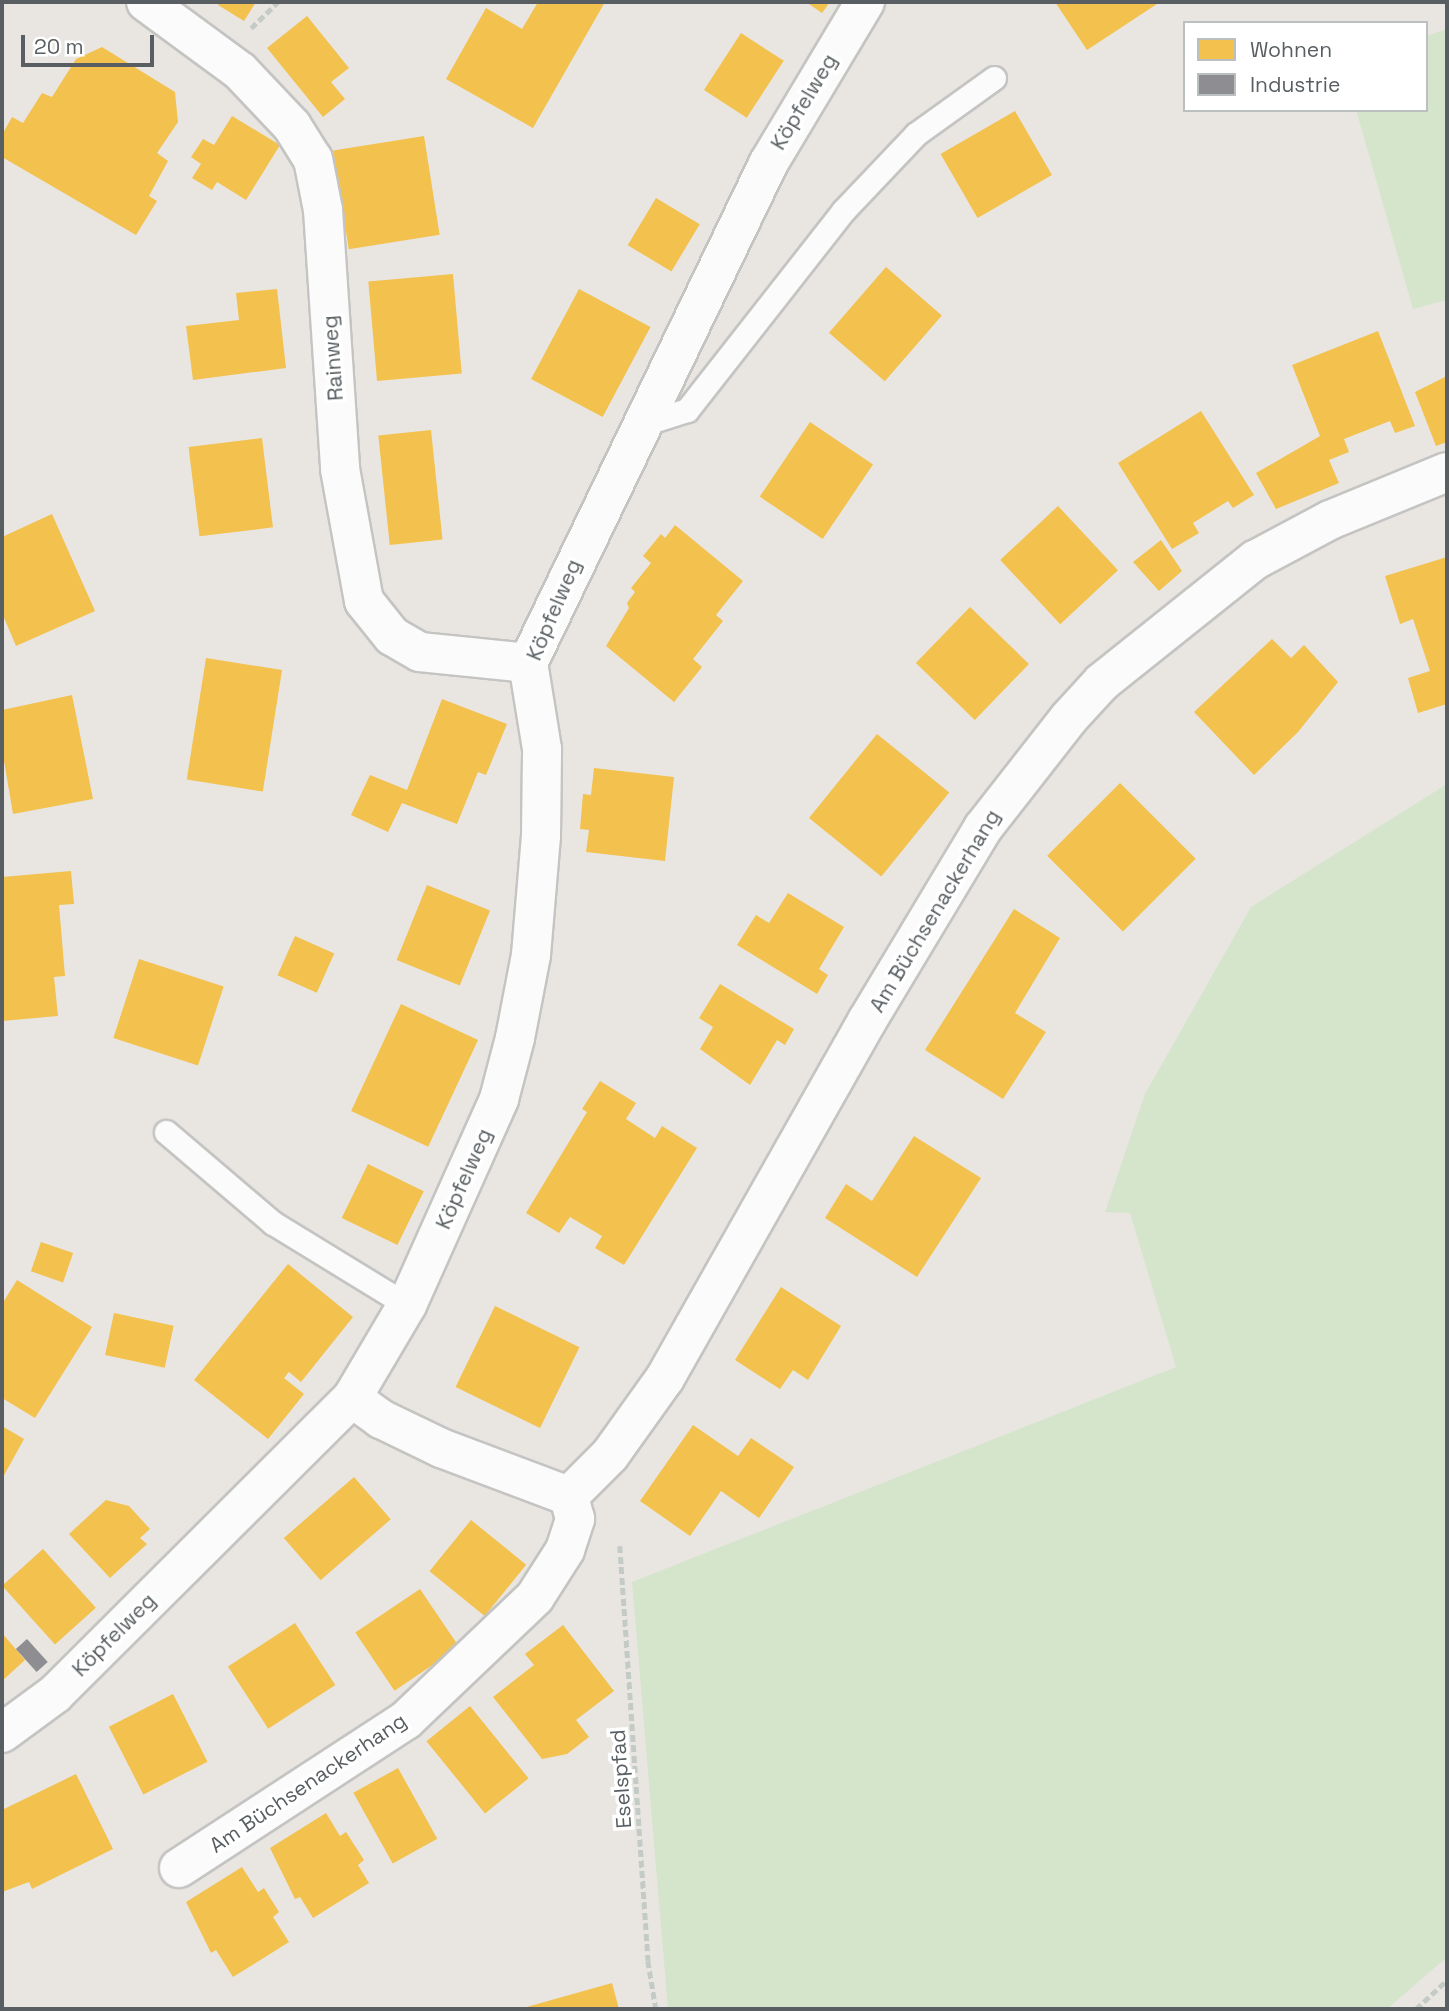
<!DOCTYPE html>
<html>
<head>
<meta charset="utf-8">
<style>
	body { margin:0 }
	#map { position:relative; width:1449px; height:2011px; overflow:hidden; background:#e9e6e2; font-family:"Space Grotesk",sans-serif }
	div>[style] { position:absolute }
	.green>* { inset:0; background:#d4e5cc }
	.homes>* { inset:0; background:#f2c14e; transform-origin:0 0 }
	.industry>* { inset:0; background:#8d8d92; transform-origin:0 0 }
	.path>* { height:4.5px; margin-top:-2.25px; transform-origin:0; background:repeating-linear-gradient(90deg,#c4cbc6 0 7px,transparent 0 10.5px) }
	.roads { filter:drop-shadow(2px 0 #c4c4c3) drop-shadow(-2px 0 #c4c4c3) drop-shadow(0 2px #c4c4c3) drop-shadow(0 -2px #c4c4c3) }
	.service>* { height:23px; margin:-11.5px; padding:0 11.5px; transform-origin:11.5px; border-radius:11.5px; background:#fcfbfb }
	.minor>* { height:38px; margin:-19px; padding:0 19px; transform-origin:19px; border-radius:19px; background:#fcfbfb }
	span { translate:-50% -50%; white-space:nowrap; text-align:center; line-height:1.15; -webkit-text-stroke:7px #fff; paint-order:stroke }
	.street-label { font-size:21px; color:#585e61 }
	.frame { position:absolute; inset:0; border:4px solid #585e61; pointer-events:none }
	.legend { position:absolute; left:1183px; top:21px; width:245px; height:91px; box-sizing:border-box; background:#fff; border:2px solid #bcbfc0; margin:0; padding:9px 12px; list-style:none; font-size:21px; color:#585e61 }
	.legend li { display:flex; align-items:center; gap:14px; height:35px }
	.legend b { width:35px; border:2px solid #bcbfc0 }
	.scale { position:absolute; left:21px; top:35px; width:133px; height:32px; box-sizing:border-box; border:4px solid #585e61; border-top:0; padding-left:9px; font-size:21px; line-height:24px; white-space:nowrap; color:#585e61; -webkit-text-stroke:5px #fff; paint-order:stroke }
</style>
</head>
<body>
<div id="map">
	<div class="green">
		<div style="clip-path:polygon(1447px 29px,1447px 300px,1413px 309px,1356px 110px,1426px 110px,1426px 36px)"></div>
		<div style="clip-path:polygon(1447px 784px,1447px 1957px,1387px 2009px,668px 2009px,632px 1582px,1176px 1367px,1130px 1213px,1105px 1212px,1145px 1094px,1251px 907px)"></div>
	</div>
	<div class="homes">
		<div style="clip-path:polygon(220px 2px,256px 2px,244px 21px,218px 5px)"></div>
		<div style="clip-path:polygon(538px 2px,605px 2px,533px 128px,446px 79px,486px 8px,522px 29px)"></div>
		<div style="clip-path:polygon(806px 2px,830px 2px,822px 13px)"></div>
		<div style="clip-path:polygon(1055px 2px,1160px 2px,1087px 50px)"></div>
		<div style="clip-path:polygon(307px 16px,349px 68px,331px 82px,345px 99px,323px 117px,267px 48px)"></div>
		<div style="left:741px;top:33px;width:51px;height:68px;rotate:33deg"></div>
		<div style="clip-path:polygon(102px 47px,175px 92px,178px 122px,157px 153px,168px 161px,149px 196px,157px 201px,136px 235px,2px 157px,2px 135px,12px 117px,23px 123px,42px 93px,52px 97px,76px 59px)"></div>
		<div style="left:1015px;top:111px;width:74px;height:86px;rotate:60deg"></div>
		<div style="clip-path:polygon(232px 116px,280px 145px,246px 200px,217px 182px,212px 190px,192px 178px,201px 164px,191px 157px,203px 139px,214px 145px)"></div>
		<div style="left:424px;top:136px;width:100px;height:92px;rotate:81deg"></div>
		<div style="left:656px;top:198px;width:51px;height:55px;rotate:31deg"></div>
		<div style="left:886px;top:267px;width:74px;height:87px;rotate:41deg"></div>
		<div style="left:453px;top:274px;width:100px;height:85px;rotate:85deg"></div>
		<div style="clip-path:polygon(277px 289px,286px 368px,193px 380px,186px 326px,239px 320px,236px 293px)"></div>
		<div style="left:579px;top:289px;width:81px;height:102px;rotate:28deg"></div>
		<div style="clip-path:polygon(1378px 331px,1415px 426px,1395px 433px,1390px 421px,1344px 439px,1349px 452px,1329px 460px,1339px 483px,1276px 509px,1256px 473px,1320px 436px,1292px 365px)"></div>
		<div style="clip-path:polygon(1447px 376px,1447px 442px,1436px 446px,1415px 392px)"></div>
		<div style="clip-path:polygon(1201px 411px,1254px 495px,1233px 508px,1228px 501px,1193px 523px,1199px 533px,1172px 549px,1118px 463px)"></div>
		<div style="left:810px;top:422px;width:76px;height:90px;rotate:34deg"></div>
		<div style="left:431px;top:430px;width:110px;height:53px;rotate:84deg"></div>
		<div style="left:262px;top:438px;width:90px;height:74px;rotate:83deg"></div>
		<div style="left:1058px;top:506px;width:88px;height:79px;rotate:47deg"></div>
		<div style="clip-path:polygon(52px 514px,95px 611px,16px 646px,2px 613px,2px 537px)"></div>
		<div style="clip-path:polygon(675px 525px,743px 581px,716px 615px,723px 621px,693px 659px,702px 667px,674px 702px,606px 646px,629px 608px,627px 603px,635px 592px,631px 588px,651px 563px,643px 556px,661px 534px,665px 538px)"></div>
		<div style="clip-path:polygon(1161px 540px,1182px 571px,1159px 591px,1133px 562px)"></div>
		<div style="clip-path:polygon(1447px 557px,1447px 704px,1418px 713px,1408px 678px,1430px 671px,1413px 619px,1400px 624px,1385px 576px)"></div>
		<div style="left:970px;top:607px;width:82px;height:78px;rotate:44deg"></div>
		<div style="clip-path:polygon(1272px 639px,1291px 658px,1304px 645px,1338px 682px,1298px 732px,1254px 775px,1194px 712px)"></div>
		<div style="left:206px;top:658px;width:77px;height:123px;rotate:9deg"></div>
		<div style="clip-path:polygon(72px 695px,93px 799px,13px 814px,2px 749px,2px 710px)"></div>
		<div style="clip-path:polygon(442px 699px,507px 724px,486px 775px,478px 772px,457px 824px,402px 803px,388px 832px,351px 815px,370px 775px,407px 790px)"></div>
		<div style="left:877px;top:734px;width:93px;height:108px;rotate:39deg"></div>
		<div style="clip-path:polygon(594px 768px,674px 777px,665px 861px,586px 852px,589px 830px,580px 829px,583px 794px,591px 795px)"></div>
		<div style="left:1120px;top:783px;width:107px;height:103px;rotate:45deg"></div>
		<div style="clip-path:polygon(71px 871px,74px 904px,59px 905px,65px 976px,54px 977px,58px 1016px,2px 1021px,2px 877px)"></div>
		<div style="left:427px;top:885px;width:68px;height:81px;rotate:22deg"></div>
		<div style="clip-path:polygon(788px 893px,844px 927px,819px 969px,828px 975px,817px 994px,737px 945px,756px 915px,769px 923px)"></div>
		<div style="clip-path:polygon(1014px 909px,1060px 938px,1015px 1013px,1046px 1032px,1003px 1099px,925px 1050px)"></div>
		<div style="left:295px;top:936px;width:43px;height:43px;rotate:24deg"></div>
		<div style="left:139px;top:959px;width:89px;height:83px;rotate:18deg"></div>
		<div style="clip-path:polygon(720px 984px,794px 1029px,785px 1045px,777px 1040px,750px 1085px,700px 1049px,713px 1027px,699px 1018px)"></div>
		<div style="left:401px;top:1004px;width:85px;height:118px;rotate:25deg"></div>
		<div style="clip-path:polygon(600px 1081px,636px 1103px,626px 1119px,655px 1138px,662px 1126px,697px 1148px,624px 1265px,595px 1248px,602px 1236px,570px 1217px,559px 1233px,526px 1213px,587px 1112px,582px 1109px)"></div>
		<div style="clip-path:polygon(914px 1136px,981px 1178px,917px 1277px,825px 1218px,846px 1184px,872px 1201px)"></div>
		<div style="left:368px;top:1164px;width:62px;height:60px;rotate:26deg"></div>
		<div style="left:41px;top:1242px;width:34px;height:31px;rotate:19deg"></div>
		<div style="clip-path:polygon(288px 1264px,353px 1317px,301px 1382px,289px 1372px,284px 1378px,304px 1394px,268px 1439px,194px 1380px)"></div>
		<div style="clip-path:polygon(17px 1280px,92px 1327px,35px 1418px,2px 1398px,2px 1304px)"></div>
		<div style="clip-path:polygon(781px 1287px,841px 1326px,808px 1380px,793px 1370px,780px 1389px,735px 1360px)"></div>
		<div style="left:495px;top:1306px;width:94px;height:90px;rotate:26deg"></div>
		<div style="left:114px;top:1313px;width:61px;height:43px;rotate:12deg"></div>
		<div style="clip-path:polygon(693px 1425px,738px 1456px,751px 1438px,794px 1467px,759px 1518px,721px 1491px,690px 1536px,640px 1501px)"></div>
		<div style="clip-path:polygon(2px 1426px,24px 1439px,2px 1479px)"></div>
		<div style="left:354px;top:1477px;width:56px;height:93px;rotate:49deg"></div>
		<div style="clip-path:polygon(106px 1500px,129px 1506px,150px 1529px,140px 1538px,147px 1544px,110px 1578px,69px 1534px)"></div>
		<div style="left:471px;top:1520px;width:71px;height:66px;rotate:39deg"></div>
		<div style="left:43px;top:1549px;width:79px;height:55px;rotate:48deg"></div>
		<div style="left:420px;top:1589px;width:70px;height:78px;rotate:56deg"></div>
		<div style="left:295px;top:1623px;width:74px;height:80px;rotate:57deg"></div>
		<div style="clip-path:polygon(563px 1625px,614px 1691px,576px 1720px,589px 1737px,567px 1754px,542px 1759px,493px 1697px,534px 1665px,525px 1654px)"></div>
		<div style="clip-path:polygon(2px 1633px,25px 1660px,2px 1681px)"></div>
		<div style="left:173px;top:1694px;width:76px;height:72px;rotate:63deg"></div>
		<div style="left:470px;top:1706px;width:93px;height:56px;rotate:51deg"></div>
		<div style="left:398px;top:1768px;width:81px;height:51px;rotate:61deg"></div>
		<div style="clip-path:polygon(76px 1774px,113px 1849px,32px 1889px,29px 1882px,2px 1892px,2px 1810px)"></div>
		<div style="clip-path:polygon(326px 1813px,340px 1836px,346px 1832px,364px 1860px,358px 1865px,369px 1883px,313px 1918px,300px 1897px,295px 1899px,270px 1848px)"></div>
		<div style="clip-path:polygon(242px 1867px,258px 1892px,264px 1888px,279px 1912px,273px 1917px,289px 1942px,233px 1977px,216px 1950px,211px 1953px,186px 1902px)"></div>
		<div style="clip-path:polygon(612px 1983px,619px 2009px,523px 2009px,523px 2008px)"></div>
	</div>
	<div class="industry">
		<div style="left:27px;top:1639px;width:31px;height:15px;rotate:48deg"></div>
	</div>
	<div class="path">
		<div style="left:251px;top:28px;width:37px;rotate:-44deg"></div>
		<div style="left:620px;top:1546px;width:416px;rotate:86.1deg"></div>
		<div style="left:648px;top:1961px;width:49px;rotate:80.5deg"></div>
		<div style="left:1416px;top:2009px;width:42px;rotate:-43.1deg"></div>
	</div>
	<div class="roads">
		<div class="service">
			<div style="left:640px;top:425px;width:49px;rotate:-17.7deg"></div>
			<div style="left:687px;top:410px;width:253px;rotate:-51.9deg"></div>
			<div style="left:843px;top:211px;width:106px;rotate:-46.5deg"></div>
			<div style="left:916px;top:134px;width:96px;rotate:-35.7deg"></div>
			<div style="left:166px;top:1132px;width:140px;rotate:40.4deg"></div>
			<div style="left:273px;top:1223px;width:157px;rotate:31.5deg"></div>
		</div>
		<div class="minor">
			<div style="left:146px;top:2px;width:117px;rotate:36.3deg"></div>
			<div style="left:240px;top:71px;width:76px;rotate:46.6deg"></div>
			<div style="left:292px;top:126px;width:39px;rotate:58deg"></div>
			<div style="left:313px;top:159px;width:52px;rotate:78.9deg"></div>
			<div style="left:323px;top:210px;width:260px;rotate:86.2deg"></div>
			<div style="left:340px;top:469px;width:134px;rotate:79.7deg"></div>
			<div style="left:364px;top:601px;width:45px;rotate:51.3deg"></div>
			<div style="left:392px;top:636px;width:32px;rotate:30deg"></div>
			<div style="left:420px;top:652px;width:109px;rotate:5.8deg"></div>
			<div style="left:352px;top:1398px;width:36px;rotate:36deg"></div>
			<div style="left:381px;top:1419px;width:67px;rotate:25.8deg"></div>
			<div style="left:441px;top:1448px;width:137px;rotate:20.6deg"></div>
			<div style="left:569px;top:1496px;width:58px;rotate:-45deg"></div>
			<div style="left:610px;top:1455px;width:95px;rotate:-54.5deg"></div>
			<div style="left:665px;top:1378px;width:410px;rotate:-60.5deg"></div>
			<div style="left:867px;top:1021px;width:225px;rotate:-59deg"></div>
			<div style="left:983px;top:828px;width:140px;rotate:-52deg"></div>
			<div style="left:1069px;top:718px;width:49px;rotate:-47.5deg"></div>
			<div style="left:1102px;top:682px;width:196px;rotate:-38.6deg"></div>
			<div style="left:1255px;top:560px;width:85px;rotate:-28.1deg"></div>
			<div style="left:1330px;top:520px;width:126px;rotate:-22.3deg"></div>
			<div style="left:2px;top:1733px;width:66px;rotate:-36.3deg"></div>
			<div style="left:55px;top:1694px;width:419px;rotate:-44.9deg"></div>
			<div style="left:352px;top:1398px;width:108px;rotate:-59.4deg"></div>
			<div style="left:407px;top:1305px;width:226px;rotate:-65.9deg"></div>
			<div style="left:499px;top:1099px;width:63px;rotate:-75.3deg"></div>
			<div style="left:515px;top:1038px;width:85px;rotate:-79.1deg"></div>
			<div style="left:531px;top:955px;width:119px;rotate:-85.2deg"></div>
			<div style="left:541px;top:836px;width:87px;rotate:-89.3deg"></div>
			<div style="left:542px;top:749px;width:87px;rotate:-99.2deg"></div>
			<div style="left:528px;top:663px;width:554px;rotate:-64.31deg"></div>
			<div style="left:768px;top:164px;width:189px;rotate:-59.1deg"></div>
			<div style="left:179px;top:1868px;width:271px;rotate:-33.1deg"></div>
			<div style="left:406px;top:1720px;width:178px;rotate:-43.6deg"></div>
			<div style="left:535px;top:1597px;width:56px;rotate:-57.4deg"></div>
			<div style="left:565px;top:1550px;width:33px;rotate:-72deg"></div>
			<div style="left:575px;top:1519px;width:24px;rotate:-105deg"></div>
		</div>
	</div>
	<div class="street-label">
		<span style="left:804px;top:102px;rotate:-59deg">Köpfelweg</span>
		<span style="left:333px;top:358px;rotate:-94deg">Rainweg</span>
		<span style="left:554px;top:610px;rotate:-67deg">Köpfelweg</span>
		<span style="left:935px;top:911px;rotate:-59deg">Am Büchsenackerhang</span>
		<span style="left:464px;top:1179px;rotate:-66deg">Köpfelweg</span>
		<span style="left:114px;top:1635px;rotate:-45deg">Köpfelweg</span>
		<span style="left:621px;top:1779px;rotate:-94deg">Eselspfad</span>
		<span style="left:308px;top:1783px;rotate:-34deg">Am Büchsenackerhang</span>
	</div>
	<div class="frame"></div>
	<ul class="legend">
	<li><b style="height:19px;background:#f2c14e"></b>Wohnen</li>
	<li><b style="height:19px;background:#8d8d92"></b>Industrie</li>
	</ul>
	<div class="scale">20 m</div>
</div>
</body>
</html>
